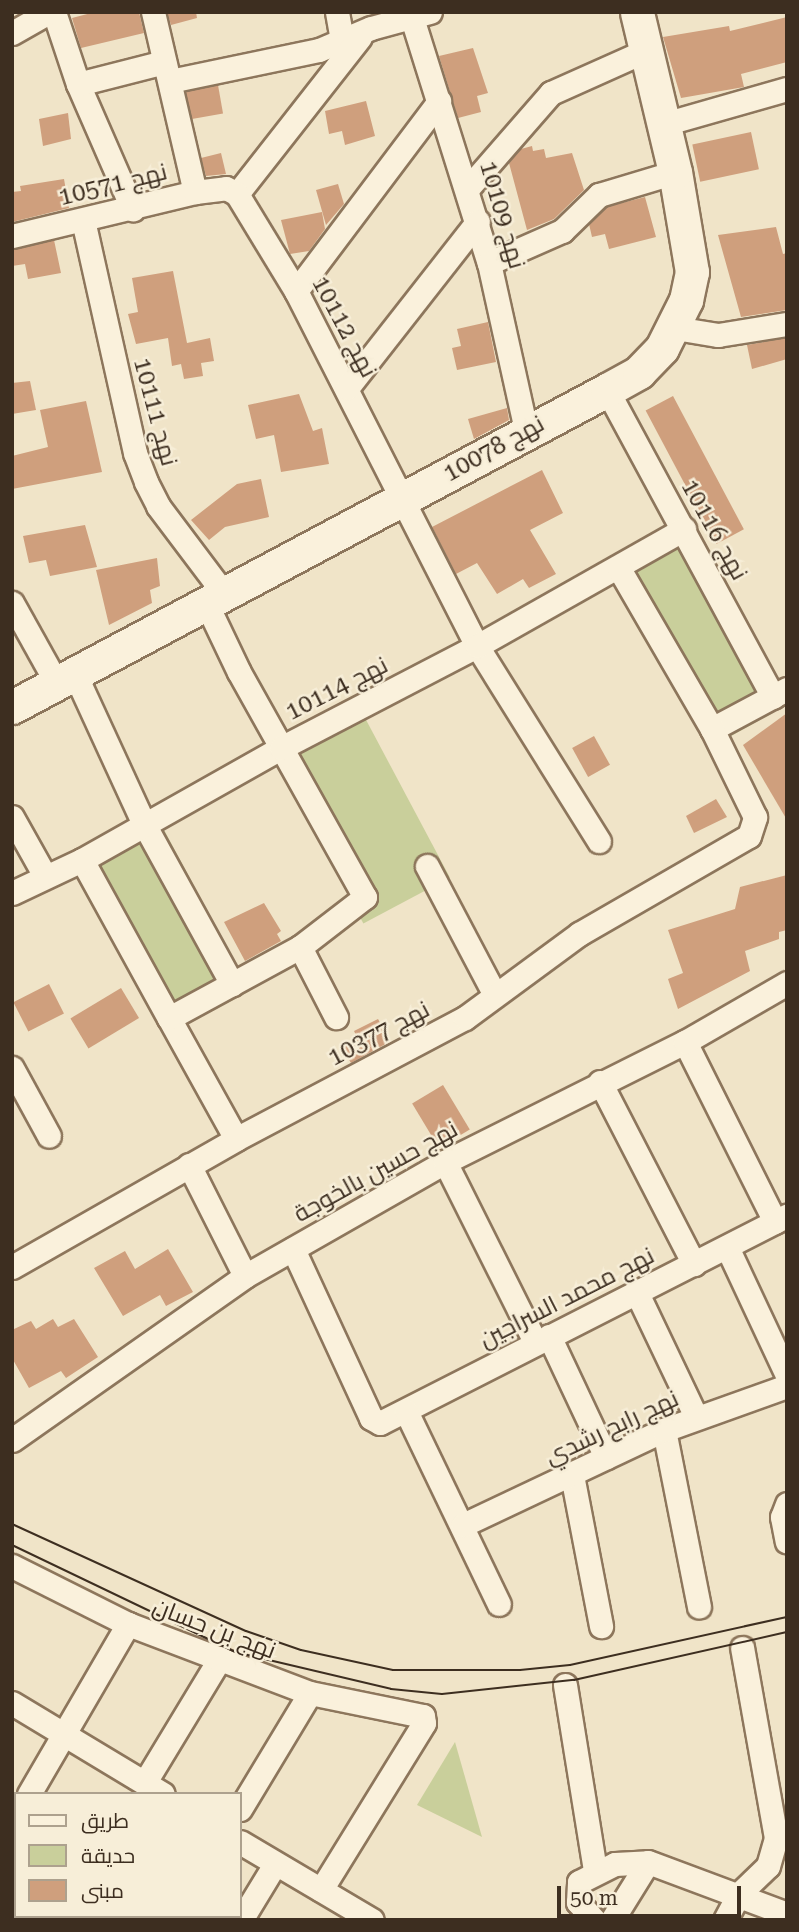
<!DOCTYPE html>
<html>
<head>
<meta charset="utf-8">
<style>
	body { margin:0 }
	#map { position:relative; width:799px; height:1932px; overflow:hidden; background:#f0e4c8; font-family:"Roboto Serif",Cairo,serif }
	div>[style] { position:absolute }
	.green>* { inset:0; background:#c9cf9b; transform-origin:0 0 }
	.building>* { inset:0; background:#cf9f7d; transform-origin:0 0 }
	.roads { filter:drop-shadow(2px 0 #8d765c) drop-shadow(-2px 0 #8d765c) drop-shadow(0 2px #8d765c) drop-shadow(0 -2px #8d765c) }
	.street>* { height:23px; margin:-11.5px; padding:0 11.5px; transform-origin:11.5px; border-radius:11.5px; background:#faf1dc }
	.secondary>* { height:33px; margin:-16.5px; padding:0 16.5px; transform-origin:16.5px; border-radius:16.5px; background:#faf1dc }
	.tram>* { height:2px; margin:-1px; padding:0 1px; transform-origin:1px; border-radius:1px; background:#3d2e20 }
	span { translate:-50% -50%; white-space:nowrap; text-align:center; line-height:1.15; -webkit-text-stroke:5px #f7eed8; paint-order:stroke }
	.street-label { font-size:24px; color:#3d2e20 }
	.frame { position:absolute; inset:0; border:14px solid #3d2e20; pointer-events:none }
	.legend { position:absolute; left:14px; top:1792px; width:228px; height:126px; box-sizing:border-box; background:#f7eed8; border:2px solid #ada18e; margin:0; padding:9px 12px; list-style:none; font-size:21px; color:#3d2e20 }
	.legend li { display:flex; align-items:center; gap:14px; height:35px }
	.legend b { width:35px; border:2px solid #ada18e }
	.scale { position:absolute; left:557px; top:1886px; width:184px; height:32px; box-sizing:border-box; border:4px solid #3d2e20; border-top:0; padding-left:9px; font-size:21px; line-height:24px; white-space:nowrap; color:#3d2e20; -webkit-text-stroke:5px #f7eed8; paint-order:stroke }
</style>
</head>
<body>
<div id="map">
	<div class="green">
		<div style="left:672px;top:531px;width:208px;height:74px;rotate:61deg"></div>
		<div style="left:356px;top:701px;width:200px;height:98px;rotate:62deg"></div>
		<div style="left:154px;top:811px;width:204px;height:96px;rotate:62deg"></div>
		<div style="clip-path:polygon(455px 1742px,482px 1837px,417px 1805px)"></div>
	</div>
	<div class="building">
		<div style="clip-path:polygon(95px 12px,139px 12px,144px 33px,81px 48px,72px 18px)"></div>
		<div style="clip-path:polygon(167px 12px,196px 12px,197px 18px,171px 25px)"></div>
		<div style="clip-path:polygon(787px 17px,787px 62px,741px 74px,744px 87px,681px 98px,663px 37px,729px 26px,730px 31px)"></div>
		<div style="clip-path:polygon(473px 48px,488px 93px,477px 96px,481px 112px,458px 118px,439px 56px)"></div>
		<div style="left:218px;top:85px;width:29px;height:33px;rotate:80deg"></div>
		<div style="clip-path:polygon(366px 101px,375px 136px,345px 145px,342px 131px,329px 134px,325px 111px)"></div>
		<div style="clip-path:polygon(68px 113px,71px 139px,43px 146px,39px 119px)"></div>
		<div style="left:751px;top:132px;width:38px;height:60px;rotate:78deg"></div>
		<div style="clip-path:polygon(532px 146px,533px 151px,544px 149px,546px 158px,572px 153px,584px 190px,554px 219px,527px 230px,509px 163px,521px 149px)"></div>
		<div style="clip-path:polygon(221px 153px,226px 174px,206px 176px,201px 158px)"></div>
		<div style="clip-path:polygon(64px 179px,69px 208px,12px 222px,12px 192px,21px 191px,20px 186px)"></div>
		<div style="clip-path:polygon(338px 184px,344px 204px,326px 225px,316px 190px)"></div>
		<div style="clip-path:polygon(645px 197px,656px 237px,609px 249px,605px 234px,592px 237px,589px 224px,606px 207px)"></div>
		<div style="clip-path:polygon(322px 212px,325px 229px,309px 251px,290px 254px,281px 220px)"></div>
		<div style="clip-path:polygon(776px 227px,783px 254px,787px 253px,787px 310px,741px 317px,718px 235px)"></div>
		<div style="clip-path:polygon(54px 240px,61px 273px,28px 279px,25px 264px,12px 266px,12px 250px)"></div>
		<div style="clip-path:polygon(173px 271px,187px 343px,210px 338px,214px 361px,201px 363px,203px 376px,184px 379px,181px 364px,172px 366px,168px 338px,136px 344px,128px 314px,138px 312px,132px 278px)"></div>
		<div style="clip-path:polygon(488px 322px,496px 362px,457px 370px,452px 348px,461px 346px,457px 329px)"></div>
		<div style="clip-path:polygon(786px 338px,787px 359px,752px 369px,747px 345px)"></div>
		<div style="clip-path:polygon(30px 381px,36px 410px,12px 414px,12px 383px)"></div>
		<div style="clip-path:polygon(299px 394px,313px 431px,322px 428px,329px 464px,281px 472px,274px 435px,256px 439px,248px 405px)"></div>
		<div style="left:673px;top:396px;width:151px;height:31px;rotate:62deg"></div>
		<div style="clip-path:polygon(86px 401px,102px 472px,12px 489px,12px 456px,48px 447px,40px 410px)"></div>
		<div style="clip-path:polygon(507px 408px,509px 420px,474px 439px,468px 419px)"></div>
		<div style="clip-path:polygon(542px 470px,563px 513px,530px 530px,556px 574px,529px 588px,523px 579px,497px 594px,477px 563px,456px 574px,432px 527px)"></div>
		<div style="clip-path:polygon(261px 479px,269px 517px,225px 527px,209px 540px,191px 520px,237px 484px)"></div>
		<div style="clip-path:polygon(85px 525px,97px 567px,50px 576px,46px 560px,29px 563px,23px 536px)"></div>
		<div style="clip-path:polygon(157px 558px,160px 586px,150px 590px,152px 603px,109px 625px,96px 570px)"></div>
		<div style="clip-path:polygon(787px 713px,787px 820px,743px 745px)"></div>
		<div style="left:594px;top:736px;width:33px;height:25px;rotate:61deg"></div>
		<div style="clip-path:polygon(716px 799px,727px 817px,694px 833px,686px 816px)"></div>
		<div style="clip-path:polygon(787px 875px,787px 930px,779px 932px,779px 939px,745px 951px,750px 971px,678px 1009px,668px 979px,683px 973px,668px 930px,735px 909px,740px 887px)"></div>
		<div style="clip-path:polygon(264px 903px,281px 931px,277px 934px,281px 941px,245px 961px,224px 922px)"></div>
		<div style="left:49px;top:984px;width:33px;height:40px;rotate:63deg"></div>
		<div style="left:121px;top:988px;width:35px;height:59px;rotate:59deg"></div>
		<div style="clip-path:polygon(378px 1019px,391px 1041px,351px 1063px,342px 1048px,358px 1039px,354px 1031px)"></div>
		<div style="left:443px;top:1085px;width:52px;height:36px;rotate:59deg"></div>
		<div style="clip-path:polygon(168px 1249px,193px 1292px,166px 1306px,160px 1295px,123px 1316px,94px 1268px,125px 1251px,135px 1269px)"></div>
		<div style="clip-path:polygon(53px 1319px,58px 1327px,74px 1319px,98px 1357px,66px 1378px,61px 1371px,29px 1388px,12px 1358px,12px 1330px,31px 1321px,36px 1329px)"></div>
	</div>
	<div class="roads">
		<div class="street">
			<div style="left:54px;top:12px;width:76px;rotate:71.6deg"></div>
			<div style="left:78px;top:84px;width:137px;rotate:66.4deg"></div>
			<div style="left:153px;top:12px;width:185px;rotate:76.9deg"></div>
			<div style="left:337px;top:12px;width:29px;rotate:80deg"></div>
			<div style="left:412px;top:18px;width:257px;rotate:72.6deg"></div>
			<div style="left:489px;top:263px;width:171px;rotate:77.5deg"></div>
			<div style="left:12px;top:33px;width:43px;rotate:-29.6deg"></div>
			<div style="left:170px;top:81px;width:152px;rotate:-11.8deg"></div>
			<div style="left:319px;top:50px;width:56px;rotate:-22.9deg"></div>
			<div style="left:371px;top:28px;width:61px;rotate:-15.2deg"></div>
			<div style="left:78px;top:84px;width:89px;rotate:-14.3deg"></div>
			<div style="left:664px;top:124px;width:128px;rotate:-15.9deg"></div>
			<div style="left:468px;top:188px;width:126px;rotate:-48.9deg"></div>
			<div style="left:551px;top:93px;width:105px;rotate:-24.1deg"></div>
			<div style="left:237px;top:194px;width:199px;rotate:-51.9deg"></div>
			<div style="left:83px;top:220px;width:239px;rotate:77.4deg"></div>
			<div style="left:135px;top:453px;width:31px;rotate:69deg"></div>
			<div style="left:146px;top:482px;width:27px;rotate:63deg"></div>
			<div style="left:158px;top:506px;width:111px;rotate:53deg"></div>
			<div style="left:12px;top:236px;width:188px;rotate:-13.5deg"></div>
			<div style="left:195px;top:192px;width:31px;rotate:-7deg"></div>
			<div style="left:226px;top:188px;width:13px;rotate:29deg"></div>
			<div style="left:237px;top:194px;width:114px;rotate:58.7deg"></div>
			<div style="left:296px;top:291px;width:398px;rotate:63deg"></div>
			<div style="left:477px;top:646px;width:230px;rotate:58deg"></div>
			<div style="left:489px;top:263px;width:80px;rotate:-23.7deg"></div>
			<div style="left:562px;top:231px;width:52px;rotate:-44.2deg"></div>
			<div style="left:599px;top:195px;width:79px;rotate:-16.8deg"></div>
			<div style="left:296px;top:291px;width:238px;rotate:-53deg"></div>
			<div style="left:675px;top:328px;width:44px;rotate:9.2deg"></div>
			<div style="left:718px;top:335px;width:70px;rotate:-9.1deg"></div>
			<div style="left:347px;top:388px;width:212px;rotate:-51.9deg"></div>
			<div style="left:607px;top:390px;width:349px;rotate:61.6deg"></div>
			<div style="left:12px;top:603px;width:90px;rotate:60.9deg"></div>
			<div style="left:207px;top:605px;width:74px;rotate:64.5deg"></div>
			<div style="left:239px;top:672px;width:258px;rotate:60.8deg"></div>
			<div style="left:365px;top:897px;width:82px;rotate:142.4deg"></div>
			<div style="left:300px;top:947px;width:149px;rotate:151.5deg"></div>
			<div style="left:169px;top:1018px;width:138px;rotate:61deg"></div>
			<div style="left:74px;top:672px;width:167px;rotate:65.3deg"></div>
			<div style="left:144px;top:824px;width:183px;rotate:61.2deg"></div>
			<div style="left:712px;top:729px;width:85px;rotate:-28.1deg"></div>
			<div style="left:12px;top:817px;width:68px;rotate:60.8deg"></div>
			<div style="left:82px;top:860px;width:180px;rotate:61.2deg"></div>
			<div style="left:427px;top:866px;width:144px;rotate:62.2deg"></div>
			<div style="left:12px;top:893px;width:77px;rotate:-25.2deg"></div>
			<div style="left:82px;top:860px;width:228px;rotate:-29.4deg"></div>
			<div style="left:281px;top:748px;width:221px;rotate:-27.5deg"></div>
			<div style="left:477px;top:646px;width:238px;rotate:-29.5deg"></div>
			<div style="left:300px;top:947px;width:79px;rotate:62.8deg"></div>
			<div style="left:685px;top:1042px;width:201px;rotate:63.4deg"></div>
			<div style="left:12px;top:1068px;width:77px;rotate:61.4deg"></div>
			<div style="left:600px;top:1082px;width:205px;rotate:62.7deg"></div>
			<div style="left:445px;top:1162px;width:201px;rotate:63.4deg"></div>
			<div style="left:189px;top:1165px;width:124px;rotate:63.2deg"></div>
			<div style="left:727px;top:1247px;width:141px;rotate:64.9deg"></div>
			<div style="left:293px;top:1249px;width:186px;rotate:65.2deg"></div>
			<div style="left:371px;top:1418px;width:10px;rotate:29deg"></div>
			<div style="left:380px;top:1423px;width:457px;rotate:-27deg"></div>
			<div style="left:12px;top:1267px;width:258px;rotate:-29.7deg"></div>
			<div style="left:236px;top:1139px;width:259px;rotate:-27.9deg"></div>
			<div style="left:465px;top:1018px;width:142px;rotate:-36.4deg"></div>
			<div style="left:579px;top:934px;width:196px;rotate:-30deg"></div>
			<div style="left:749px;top:836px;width:20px;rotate:-72deg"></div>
			<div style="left:755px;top:817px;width:98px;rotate:-116deg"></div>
			<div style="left:712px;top:729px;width:187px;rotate:-120.1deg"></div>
			<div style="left:636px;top:1291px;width:140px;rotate:64.5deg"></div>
			<div style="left:549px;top:1336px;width:134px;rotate:64.8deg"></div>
			<div style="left:406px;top:1411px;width:214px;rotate:64.3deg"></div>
			<div style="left:664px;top:1430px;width:180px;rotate:78.8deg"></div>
			<div style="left:12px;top:1440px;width:285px;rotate:-35.1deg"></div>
			<div style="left:245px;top:1276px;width:230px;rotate:-29.7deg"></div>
			<div style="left:445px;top:1162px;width:268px;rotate:-26.6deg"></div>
			<div style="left:685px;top:1042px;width:118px;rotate:-30deg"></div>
			<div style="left:572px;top:1475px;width:154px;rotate:79.1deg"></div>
			<div style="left:787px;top:1504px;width:14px;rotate:111deg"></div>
			<div style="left:782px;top:1517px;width:25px;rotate:79deg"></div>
			<div style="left:463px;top:1525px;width:222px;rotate:-25.3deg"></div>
			<div style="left:664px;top:1430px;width:131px;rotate:-19.7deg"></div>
			<div style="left:12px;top:1566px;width:130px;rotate:26.6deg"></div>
			<div style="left:565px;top:1685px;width:187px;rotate:80.8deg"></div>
			<div style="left:12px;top:1703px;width:176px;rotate:31.1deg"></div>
			<div style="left:145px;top:1782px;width:145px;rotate:-58.8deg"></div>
			<div style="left:29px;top:1794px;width:197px;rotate:-59.8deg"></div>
			<div style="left:128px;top:1624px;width:195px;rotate:20.8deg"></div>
			<div style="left:310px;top:1693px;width:115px;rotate:11.5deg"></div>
			<div style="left:423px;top:1716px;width:7px;rotate:82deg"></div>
			<div style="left:424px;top:1723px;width:196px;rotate:121.7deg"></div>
			<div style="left:240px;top:1809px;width:135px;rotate:-58.9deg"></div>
			<div style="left:12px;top:1831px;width:9px;rotate:-63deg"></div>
			<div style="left:240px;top:1842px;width:153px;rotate:30.6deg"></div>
			<div style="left:12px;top:1848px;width:4px;rotate:27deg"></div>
			<div style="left:127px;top:1916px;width:7px;rotate:34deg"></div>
			<div style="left:12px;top:1919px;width:1px;rotate:90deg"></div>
			<div style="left:241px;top:1920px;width:66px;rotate:-58.7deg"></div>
			<div style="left:594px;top:1920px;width:24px;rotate:-132deg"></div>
			<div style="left:578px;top:1902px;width:20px;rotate:-87deg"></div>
			<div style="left:579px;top:1882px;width:40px;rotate:-26.6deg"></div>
			<div style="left:615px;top:1864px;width:33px;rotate:-3deg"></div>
			<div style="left:612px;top:1920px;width:68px;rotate:-58.2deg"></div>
			<div style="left:648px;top:1862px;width:148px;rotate:20.5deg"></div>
			<div style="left:725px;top:1920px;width:30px;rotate:-62deg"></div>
			<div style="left:739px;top:1894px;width:40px;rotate:-44deg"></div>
			<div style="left:768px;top:1866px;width:29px;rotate:-74deg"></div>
			<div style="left:776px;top:1838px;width:193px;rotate:-100.1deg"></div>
		</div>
		<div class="secondary">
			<div style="left:12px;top:707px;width:674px;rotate:-28.05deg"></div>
			<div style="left:607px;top:390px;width:37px;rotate:-29deg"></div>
			<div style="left:639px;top:372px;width:33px;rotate:-46deg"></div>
			<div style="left:662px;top:348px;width:54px;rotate:-63.4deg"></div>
			<div style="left:686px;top:300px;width:29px;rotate:-78deg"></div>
			<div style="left:692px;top:272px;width:101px;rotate:-99.6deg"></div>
			<div style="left:675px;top:172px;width:164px;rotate:-103.4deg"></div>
		</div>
	</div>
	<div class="tram">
		<div style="left:12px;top:1524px;width:257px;rotate:24.6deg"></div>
		<div style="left:246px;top:1631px;width:58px;rotate:19.1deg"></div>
		<div style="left:301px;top:1650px;width:94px;rotate:12.3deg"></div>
		<div style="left:393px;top:1670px;width:127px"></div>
		<div style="left:520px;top:1670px;width:50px;rotate:-5.7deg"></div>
		<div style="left:570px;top:1665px;width:222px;rotate:-12.5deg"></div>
		<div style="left:12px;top:1545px;width:247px;rotate:25.6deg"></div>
		<div style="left:235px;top:1652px;width:160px;rotate:13.3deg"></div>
		<div style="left:391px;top:1689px;width:51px;rotate:5.6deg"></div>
		<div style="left:442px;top:1694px;width:133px;rotate:-6.1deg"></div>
		<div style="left:574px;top:1680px;width:218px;rotate:-12.7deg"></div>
	</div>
	<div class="street-label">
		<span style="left:113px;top:185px;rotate:-14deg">نهج 10571</span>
		<span style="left:502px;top:215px;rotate:74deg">نهج 10109</span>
		<span style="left:344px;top:327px;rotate:62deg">نهج 10112</span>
		<span style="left:155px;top:412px;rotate:75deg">نهج 10111</span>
		<span style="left:494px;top:449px;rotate:-29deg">نهج 10078</span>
		<span style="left:714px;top:530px;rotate:61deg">نهج 10116</span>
		<span style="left:337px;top:689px;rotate:-27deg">نهج 10114</span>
		<span style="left:379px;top:1034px;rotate:-28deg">نهج 10377</span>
		<span style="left:376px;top:1172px;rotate:-29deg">نهج حسين بالخوجة</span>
		<span style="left:567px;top:1298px;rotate:-27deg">نهج محمد السراجين</span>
		<span style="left:612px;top:1428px;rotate:-25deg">نهج رابح رشدي</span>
		<span style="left:214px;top:1629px;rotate:21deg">نهج بن حسان</span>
	</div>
	<div class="frame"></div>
	<ul class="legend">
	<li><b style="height:9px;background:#faf1dc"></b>طريق</li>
	<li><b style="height:19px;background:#c9cf9b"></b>حديقة</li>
	<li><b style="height:19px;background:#cf9f7d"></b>مبنى</li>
	</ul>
	<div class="scale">50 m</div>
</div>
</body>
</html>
